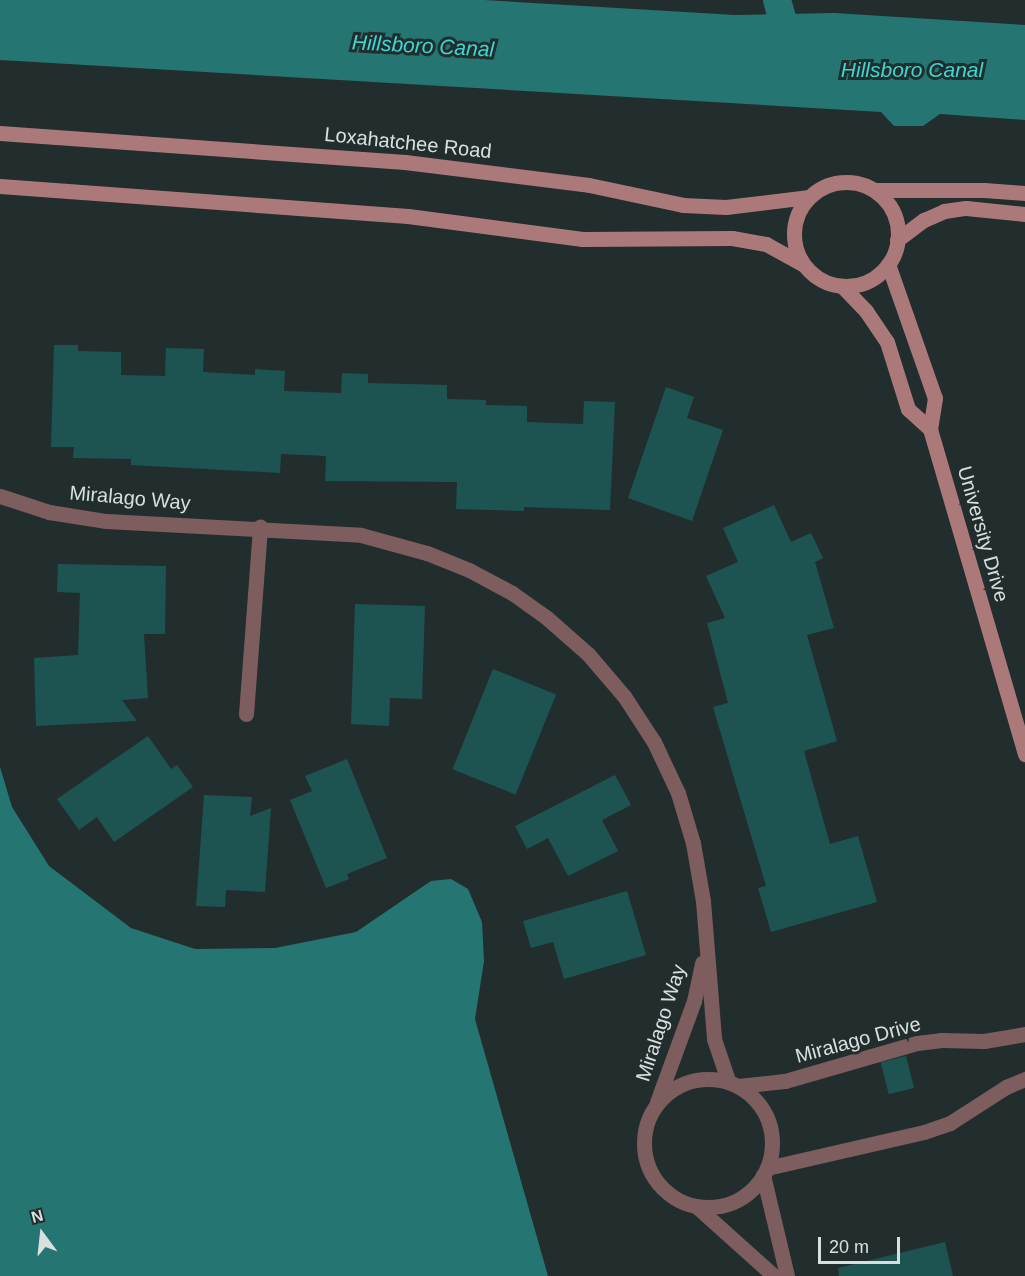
<!DOCTYPE html>
<html>
<head>
<meta charset="utf-8">
<style>
	body { margin:0 }
	#map { position:relative; width:1025px; height:1276px; overflow:hidden; background:#222e2d; font-family:Arial,sans-serif }
	div>[style] { position:absolute }
	.water>* { inset:0; background:#257573 }
	.canal>* { height:28px; margin:-14px; padding:0 14px; transform-origin:14px; border-radius:14px; background:#257573 }
	.building>* { inset:0; background:#1d5452; transform-origin:0 0 }
	.minor>* { height:15px; margin:-7.5px; padding:0 7.5px; transform-origin:7.5px; border-radius:7.5px; background:#7e5d5f }
	.minor>.ring { margin:-7.5px; padding:0; box-sizing:content-box; background:none; border:15px solid #7e5d5f; border-radius:50% }
	.secondary>* { height:15px; margin:-7.5px; padding:0 7.5px; transform-origin:7.5px; border-radius:7.5px; background:#ac797b }
	.secondary>.ring { margin:-7.5px; padding:0; box-sizing:content-box; background:none; border:15px solid #ac797b; border-radius:50% }
	span { translate:-50% -50%; white-space:nowrap; text-align:center; line-height:1.15; -webkit-text-stroke:6px #222e2d; paint-order:stroke }
	.street-label { font-size:20px; color:#d8e0df }
	.water-label { font-size:21px; color:#3bd7d3; font-style:italic }
	.north { position:absolute; left:12px; top:1204px; width:60px; height:60px; -webkit-text-stroke:4px #222e2d; paint-order:stroke; rotate:345deg; font-size:16px; font-weight:700; line-height:24px; text-align:center; color:#d8e0df }
	.north::after { content:''; display:block; margin:auto; width:21px; height:27px; background:#d8e0df; clip-path:polygon(50% 0,100% 100%,50% 72%,0 100%) }
	.scale { position:absolute; left:818px; top:1237px; width:82px; height:27px; box-sizing:border-box; border:3px solid #d8e0df; border-top:0; padding-left:8px; font-size:18px; line-height:21px; white-space:nowrap; color:#d8e0df; -webkit-text-stroke:4px #222e2d; paint-order:stroke }
</style>
</head>
<body>
<div id="map">
	<div class="water">
		<div style="clip-path:polygon(0 0,484px 0,735px 15px,834px 13px,1025px 25px,1025px 120px,940px 114px,923px 126px,894px 126px,881px 112px,0 60px)"></div>
		<div style="clip-path:polygon(0 767px,12px 807px,49px 866px,131px 928px,195px 949px,275px 948px,356px 932px,431px 881px,451px 879px,468px 889px,482px 922px,484px 961px,475px 1019px,548px 1276px,0 1276px)"></div>
	</div>
	<div class="canal">
		<div style="left:777px;top:0;width:52px;rotate:74.4deg"></div>
	</div>
	<div class="building">
		<div style="clip-path:polygon(54px 345px,78px 345px,78px 351px,121px 352px,121px 375px,165px 376px,166px 348px,204px 349px,203px 372px,255px 375px,255px 369px,285px 371px,284px 391px,341px 393px,342px 373px,368px 374px,368px 383px,447px 385px,447px 399px,486px 400px,486px 405px,527px 406px,527px 422px,583px 424px,584px 401px,615px 402px,610px 510px,524px 507px,524px 511px,456px 509px,457px 482px,325px 481px,326px 456px,281px 454px,280px 473px,131px 465px,131px 459px,73px 458px,74px 447px,51px 447px)"></div>
		<div style="clip-path:polygon(666px 387px,694px 397px,687px 418px,723px 430px,692px 521px,628px 498px)"></div>
		<div style="clip-path:polygon(774px 505px,791px 542px,811px 533px,823px 558px,815px 562px,834px 628px,807px 635px,837px 741px,804px 751px,830px 844px,858px 836px,877px 902px,771px 932px,758px 888px,766px 886px,713px 707px,728px 703px,707px 623px,725px 618px,706px 576px,738px 562px,723px 528px)"></div>
		<div style="clip-path:polygon(58px 564px,166px 566px,165px 634px,144px 634px,148px 698px,122px 700px,137px 721px,36px 726px,34px 658px,78px 655px,80px 593px,57px 592px)"></div>
		<div style="clip-path:polygon(355px 604px,425px 606px,422px 699px,390px 698px,389px 726px,351px 724px)"></div>
		<div style="left:493px;top:669px;width:68px;height:108px;rotate:22deg"></div>
		<div style="clip-path:polygon(148px 736px,171px 769px,177px 765px,193px 787px,114px 842px,97px 817px,79px 830px,57px 799px)"></div>
		<div style="clip-path:polygon(347px 759px,387px 858px,347px 874px,349px 879px,326px 888px,290px 800px,312px 791px,305px 776px)"></div>
		<div style="clip-path:polygon(615px 775px,631px 805px,602px 820px,618px 851px,568px 876px,548px 838px,527px 849px,515px 826px)"></div>
		<div style="clip-path:polygon(204px 795px,252px 797px,250px 816px,271px 808px,265px 892px,226px 890px,225px 907px,196px 906px)"></div>
		<div style="clip-path:polygon(627px 891px,646px 955px,564px 979px,553px 942px,531px 948px,523px 921px)"></div>
		<div style="left:906px;top:1056px;width:33px;height:26px;rotate:76deg"></div>
		<div style="clip-path:polygon(945px 1242px,953px 1276px,839px 1276px,838px 1268px)"></div>
	</div>
	<div class="minor">
		<div style="left:0;top:496px;width:52px;rotate:18.1deg"></div>
		<div style="left:49px;top:512px;width:58px;rotate:9deg"></div>
		<div style="left:106px;top:521px;width:255px;rotate:3.1deg"></div>
		<div style="left:361px;top:535px;width:68px;rotate:15.3deg"></div>
		<div style="left:427px;top:553px;width:45px;rotate:22deg"></div>
		<div style="left:469px;top:570px;width:49px;rotate:28.1deg"></div>
		<div style="left:512px;top:593px;width:43px;rotate:35.5deg"></div>
		<div style="left:547px;top:618px;width:55px;rotate:41.3deg"></div>
		<div style="left:588px;top:654px;width:55px;rotate:49.4deg"></div>
		<div style="left:624px;top:696px;width:55px;rotate:56.9deg"></div>
		<div style="left:654px;top:742px;width:56px;rotate:64.8deg"></div>
		<div style="left:678px;top:793px;width:52px;rotate:73.3deg"></div>
		<div style="left:693px;top:843px;width:59px;rotate:80.2deg"></div>
		<div style="left:703px;top:901px;width:138px;rotate:85.4deg"></div>
		<div style="left:714px;top:1039px;width:46px;rotate:71.2deg"></div>
		<div style="left:246px;top:714px;width:188px;rotate:-85.7deg"></div>
		<div class="ring" style="left:644px;top:1079px;width:113px;height:113px"></div>
		<div style="left:738px;top:1086px;width:47px;rotate:-6.1deg"></div>
		<div style="left:785px;top:1081px;width:137px;rotate:-16.1deg"></div>
		<div style="left:917px;top:1043px;width:25px;rotate:-7deg"></div>
		<div style="left:942px;top:1040px;width:42px;rotate:1.4deg"></div>
		<div style="left:984px;top:1041px;width:42px;rotate:-9.7deg"></div>
		<div style="left:657px;top:1102px;width:108px;rotate:-69.9deg"></div>
		<div style="left:694px;top:1001px;width:39px;rotate:-78deg"></div>
		<div style="left:767px;top:1168px;width:161px;rotate:-12.9deg"></div>
		<div style="left:924px;top:1132px;width:28px;rotate:-19deg"></div>
		<div style="left:950px;top:1123px;width:67px;rotate:-32.7deg"></div>
		<div style="left:1006px;top:1087px;width:21px;rotate:-23deg"></div>
		<div style="left:763px;top:1175px;width:104px;rotate:76.6deg"></div>
		<div style="left:696px;top:1206px;width:105px;rotate:41.9deg"></div>
	</div>
	<div class="secondary">
		<div style="left:0;top:133px;width:406px;rotate:4.1deg"></div>
		<div style="left:405px;top:162px;width:185px;rotate:7.1deg"></div>
		<div style="left:589px;top:185px;width:96px;rotate:12deg"></div>
		<div style="left:683px;top:205px;width:43px;rotate:2.7deg"></div>
		<div style="left:726px;top:207px;width:84px;rotate:-6.9deg"></div>
		<div class="ring" style="left:794px;top:182px;width:89px;height:89px"></div>
		<div style="left:0;top:186px;width:409px;rotate:4.2deg"></div>
		<div style="left:408px;top:216px;width:176px;rotate:7.5deg"></div>
		<div style="left:582px;top:239px;width:150px;rotate:-0.4deg"></div>
		<div style="left:732px;top:238px;width:35px;rotate:10deg"></div>
		<div style="left:766px;top:244px;width:43px;rotate:28.9deg"></div>
		<div style="left:876px;top:190px;width:108px"></div>
		<div style="left:984px;top:190px;width:41px;rotate:4.2deg"></div>
		<div style="left:897px;top:240px;width:34px;rotate:-37deg"></div>
		<div style="left:924px;top:220px;width:22px;rotate:-24deg"></div>
		<div style="left:944px;top:211px;width:22px;rotate:-8deg"></div>
		<div style="left:966px;top:208px;width:59px;rotate:5.8deg"></div>
		<div style="left:888px;top:264px;width:142px;rotate:70.7deg"></div>
		<div style="left:935px;top:398px;width:31px;rotate:99deg"></div>
		<div style="left:930px;top:429px;width:339px;rotate:73.7deg"></div>
		<div style="left:842px;top:286px;width:35px;rotate:46deg"></div>
		<div style="left:866px;top:311px;width:37px;rotate:56deg"></div>
		<div style="left:887px;top:342px;width:70px;rotate:72.6deg"></div>
		<div style="left:908px;top:409px;width:30px;rotate:42deg"></div>
	</div>
	<div class="street-label">
		<span style="left:408px;top:143px;rotate:6deg">Loxahatchee Road</span>
		<span style="left:130px;top:498px;rotate:5deg">Miralago Way</span>
		<span style="left:983px;top:534px;rotate:74deg">University Drive</span>
		<span style="left:661px;top:1023px;rotate:-72deg">Miralago Way</span>
		<span style="left:858px;top:1040px;rotate:-15deg">Miralago Drive</span>
	</div>
	<div class="water-label">
		<span style="left:423px;top:46px;rotate:3deg">Hillsboro Canal</span>
		<span style="left:912px;top:70px">Hillsboro Canal</span>
	</div>
	<div class="north">N</div>
	<div class="scale">20 m</div>
</div>
</body>
</html>
